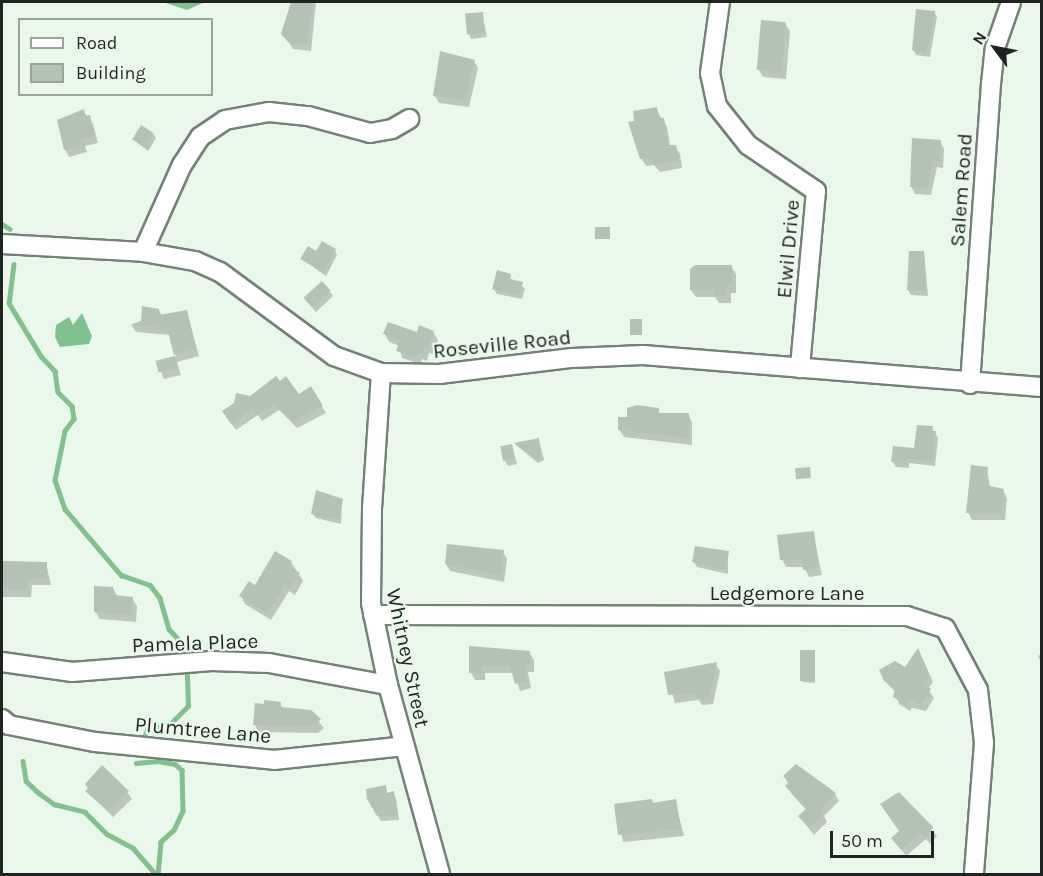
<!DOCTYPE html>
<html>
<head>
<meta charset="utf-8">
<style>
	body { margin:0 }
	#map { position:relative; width:1043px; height:876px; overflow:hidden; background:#eaf8ec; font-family:Karla,sans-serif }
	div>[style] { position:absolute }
	.water>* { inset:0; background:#81c18e }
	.shadow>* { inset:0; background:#0003 }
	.stream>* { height:4.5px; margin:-2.25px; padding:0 2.25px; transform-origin:2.25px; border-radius:2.25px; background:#81c18e }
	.building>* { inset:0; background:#b4c2b6; transform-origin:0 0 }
	.roads { filter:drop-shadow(2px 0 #748176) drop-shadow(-2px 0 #748176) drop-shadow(0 2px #748176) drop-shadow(0 -2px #748176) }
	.minor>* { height:18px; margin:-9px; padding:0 9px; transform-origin:9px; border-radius:9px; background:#fff }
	span { translate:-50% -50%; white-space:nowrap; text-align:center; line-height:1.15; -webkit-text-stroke:4.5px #eaf8ec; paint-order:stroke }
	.street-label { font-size:21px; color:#1f2420 }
	.frame { position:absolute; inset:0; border:3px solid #1f2420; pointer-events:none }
	.legend { position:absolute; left:18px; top:18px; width:195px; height:78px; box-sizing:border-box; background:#eaf8ec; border:2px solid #99a39a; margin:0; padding:8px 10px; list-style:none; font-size:18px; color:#1f2420 }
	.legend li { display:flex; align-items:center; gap:12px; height:30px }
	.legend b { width:30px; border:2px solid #99a39a }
	.north { position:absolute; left:965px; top:18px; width:60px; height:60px; -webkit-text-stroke:4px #eaf8ec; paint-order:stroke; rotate:302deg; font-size:16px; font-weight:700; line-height:24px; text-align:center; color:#1f2420 }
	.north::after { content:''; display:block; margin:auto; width:21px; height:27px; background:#1f2420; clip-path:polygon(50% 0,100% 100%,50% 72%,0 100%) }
	.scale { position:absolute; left:830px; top:831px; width:104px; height:27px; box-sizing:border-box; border:3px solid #1f2420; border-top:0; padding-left:8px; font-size:18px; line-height:21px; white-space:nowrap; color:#1f2420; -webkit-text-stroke:4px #eaf8ec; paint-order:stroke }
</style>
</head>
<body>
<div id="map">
	<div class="water">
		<div style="clip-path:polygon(163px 2px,205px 2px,187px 10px)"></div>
		<div style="clip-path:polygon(82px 313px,92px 336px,89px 344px,60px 347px,55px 337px,56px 325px,69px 317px,73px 325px)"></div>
	</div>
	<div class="shadow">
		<div style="clip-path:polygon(292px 2px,316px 2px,311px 51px,293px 49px,283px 34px)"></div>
		<div style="clip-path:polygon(934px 12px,937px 17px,930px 57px,916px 55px,913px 50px)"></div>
		<div style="clip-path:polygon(482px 14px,487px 37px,471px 39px,469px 34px)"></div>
		<div style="clip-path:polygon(785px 24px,790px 31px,786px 79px,763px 77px,759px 70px)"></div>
		<div style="clip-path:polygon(474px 61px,478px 68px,469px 107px,439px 103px,435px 96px)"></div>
		<div style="clip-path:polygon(656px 109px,667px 127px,670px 146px,675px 146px,680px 154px,682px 168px,660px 172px,654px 165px,646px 166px,641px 158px,636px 123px)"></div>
		<div style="clip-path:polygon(83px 111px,93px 124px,98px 143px,85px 146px,87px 152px,69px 157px,65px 149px)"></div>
		<div style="clip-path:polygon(153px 134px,156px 138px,148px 151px,134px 140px)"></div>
		<div style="clip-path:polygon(940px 141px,944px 149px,943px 168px,937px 167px,931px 195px,915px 194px,911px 186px)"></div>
		<div style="clip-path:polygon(335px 250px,337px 255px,326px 276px,302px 259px)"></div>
		<div style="clip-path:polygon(924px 253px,928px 296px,911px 295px,908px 290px)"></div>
		<div style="clip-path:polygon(731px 266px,736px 274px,736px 293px,731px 293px,731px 303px,719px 303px,715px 297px,696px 297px,691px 290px)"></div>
		<div style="clip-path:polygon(510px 275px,512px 282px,525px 288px,522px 299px,497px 294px,494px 289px)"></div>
		<div style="clip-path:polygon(330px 292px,333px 296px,316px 312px,305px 299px)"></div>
		<div style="clip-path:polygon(159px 310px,162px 316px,187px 312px,199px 356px,177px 362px,181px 375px,164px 379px,157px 362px,176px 357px,170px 335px,136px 332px,132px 326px)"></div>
		<div style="clip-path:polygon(433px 332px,438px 340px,433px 354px,429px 353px,427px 361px,422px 359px,420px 364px,402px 358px,400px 346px,389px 342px,385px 334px)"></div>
		<div style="clip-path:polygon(310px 388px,326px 413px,297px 428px,279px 410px,262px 421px,258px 415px,236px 430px,228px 419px,250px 398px,299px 396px)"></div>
		<div style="clip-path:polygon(650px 407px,661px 414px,688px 414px,692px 422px,692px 445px,624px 437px,619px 429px,628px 418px,628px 409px)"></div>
		<div style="clip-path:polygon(932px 428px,938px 438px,935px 466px,909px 463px,909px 468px,896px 467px,893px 462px,916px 450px)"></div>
		<div style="clip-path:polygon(539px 440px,544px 460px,538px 463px,516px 445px)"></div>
		<div style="clip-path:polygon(512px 445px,517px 464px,508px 466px,505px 461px)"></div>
		<div style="clip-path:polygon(987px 468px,990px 487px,1003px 490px,1007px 498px,1005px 520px,972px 520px,968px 512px)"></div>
		<div style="clip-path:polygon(342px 500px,341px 524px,316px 518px,313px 514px)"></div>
		<div style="clip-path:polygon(813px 533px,822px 575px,809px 577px,804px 567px,786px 567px,782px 559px)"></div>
		<div style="clip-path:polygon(503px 552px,507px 559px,504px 582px,450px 571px,446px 564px)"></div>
		<div style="clip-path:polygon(728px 552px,728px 574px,697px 567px,694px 562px)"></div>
		<div style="clip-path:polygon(2px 561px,46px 563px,51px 585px,32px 585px,31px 597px,2px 597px)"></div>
		<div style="clip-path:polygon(291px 562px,303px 581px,295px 595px,289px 591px,271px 620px,245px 604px,241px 596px)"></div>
		<div style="clip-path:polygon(113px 588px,117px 596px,132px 598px,137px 606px,136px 622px,100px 619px,95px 611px)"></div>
		<div style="clip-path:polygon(470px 648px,529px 652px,534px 660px,534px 672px,528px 672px,531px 688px,520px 691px,514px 673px,485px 673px,485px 680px,475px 680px,471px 673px)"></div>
		<div style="clip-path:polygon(814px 652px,815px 683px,803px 682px,801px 681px)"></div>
		<div style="clip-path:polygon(1042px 654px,1042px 665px,1038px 656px)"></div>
		<div style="clip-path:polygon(922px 657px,933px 682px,928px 689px,934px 698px,926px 711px,912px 708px,910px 711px,899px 704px,896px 693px,885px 681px)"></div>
		<div style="clip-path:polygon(716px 664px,720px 671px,713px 704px,702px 705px,699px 700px,675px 703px,666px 673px)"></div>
		<div style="clip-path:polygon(280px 703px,283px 709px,310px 711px,324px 728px,318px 733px,259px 732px,255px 725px)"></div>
		<div style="clip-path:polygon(785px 776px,835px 794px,839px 801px,824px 816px,827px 822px,814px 835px,800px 817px,807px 811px,791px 793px)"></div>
		<div style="clip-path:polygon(385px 786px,388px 794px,393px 793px,396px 798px,399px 820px,381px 821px,378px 816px)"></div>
		<div style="clip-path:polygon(87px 791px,127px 792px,132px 799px,113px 817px)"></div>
		<div style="clip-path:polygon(899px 794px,937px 836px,930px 844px,926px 839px,906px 856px,893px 838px,900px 832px)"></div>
		<div style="clip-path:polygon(675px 801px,684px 836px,623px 842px,616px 806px)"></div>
	</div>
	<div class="stream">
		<div style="left:2px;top:224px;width:9px;rotate:32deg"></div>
		<div style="left:14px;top:264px;width:39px;rotate:97deg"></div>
		<div style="left:9px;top:303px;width:62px;rotate:58.9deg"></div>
		<div style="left:41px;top:356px;width:21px;rotate:47deg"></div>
		<div style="left:55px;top:371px;width:21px;rotate:82deg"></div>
		<div style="left:58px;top:392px;width:20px;rotate:45deg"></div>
		<div style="left:72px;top:406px;width:13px;rotate:81deg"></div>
		<div style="left:74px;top:419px;width:15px;rotate:127deg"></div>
		<div style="left:65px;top:431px;width:50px;rotate:101.5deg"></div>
		<div style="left:55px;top:480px;width:31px;rotate:71deg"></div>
		<div style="left:65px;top:509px;width:87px;rotate:49.7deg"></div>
		<div style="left:121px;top:575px;width:31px;rotate:19deg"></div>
		<div style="left:150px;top:585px;width:16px;rotate:52deg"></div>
		<div style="left:160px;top:598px;width:32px;rotate:74deg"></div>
		<div style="left:169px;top:629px;width:26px;rotate:47deg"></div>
		<div style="left:142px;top:742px;width:13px;rotate:-67deg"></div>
		<div style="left:147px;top:730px;width:25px;rotate:-16deg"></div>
		<div style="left:171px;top:723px;width:24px;rotate:-45deg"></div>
		<div style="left:188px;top:706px;width:36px;rotate:-92deg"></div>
		<div style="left:23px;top:761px;width:20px;rotate:81deg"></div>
		<div style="left:26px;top:781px;width:18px;rotate:43deg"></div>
		<div style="left:39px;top:793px;width:19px;rotate:36deg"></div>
		<div style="left:54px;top:804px;width:32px;rotate:14deg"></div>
		<div style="left:85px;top:812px;width:31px;rotate:45deg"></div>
		<div style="left:107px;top:834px;width:30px;rotate:28deg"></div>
		<div style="left:133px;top:848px;width:35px;rotate:49deg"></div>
		<div style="left:136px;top:763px;width:22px;rotate:-5deg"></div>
		<div style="left:158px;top:761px;width:17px;rotate:10deg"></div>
		<div style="left:175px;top:764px;width:9px;rotate:41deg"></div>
		<div style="left:182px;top:770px;width:41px;rotate:88.6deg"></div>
		<div style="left:183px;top:811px;width:21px;rotate:115deg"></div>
		<div style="left:174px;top:830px;width:18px;rotate:137deg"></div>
		<div style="left:161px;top:842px;width:32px;rotate:95deg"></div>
	</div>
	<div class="building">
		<div style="clip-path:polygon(291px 2px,313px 2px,307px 44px,288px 42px,281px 34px)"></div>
		<div style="clip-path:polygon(916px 9px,935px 11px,927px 53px,912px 50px)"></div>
		<div style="left:483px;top:12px;width:21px;height:18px;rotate:85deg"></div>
		<div style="left:761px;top:20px;width:25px;height:50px;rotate:5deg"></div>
		<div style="clip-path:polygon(440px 51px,475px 60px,465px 100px,433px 96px)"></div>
		<div style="clip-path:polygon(657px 107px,659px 118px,664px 118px,668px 145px,676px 145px,679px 161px,654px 165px,649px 158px,640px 159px,628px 122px,634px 121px,633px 111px)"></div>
		<div style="clip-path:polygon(84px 109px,85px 116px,90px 115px,95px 135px,82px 139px,84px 145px,64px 150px,57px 120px)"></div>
		<div style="left:141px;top:125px;width:15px;height:17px;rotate:32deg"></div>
		<div style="clip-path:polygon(912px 138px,941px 140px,940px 161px,933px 160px,928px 188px,910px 187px)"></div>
		<div style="left:595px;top:227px;width:15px;height:12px"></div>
		<div style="clip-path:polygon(322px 241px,336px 249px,323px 272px,300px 259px,308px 246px,316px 251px)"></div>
		<div style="clip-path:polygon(909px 251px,924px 251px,926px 291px,907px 290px)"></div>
		<div style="clip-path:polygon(695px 265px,732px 265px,732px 286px,727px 286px,727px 296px,713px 296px,713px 290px,690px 290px,690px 269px)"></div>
		<div style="clip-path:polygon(497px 270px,511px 274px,510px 279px,523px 282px,520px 295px,492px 289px)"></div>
		<div style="left:322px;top:281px;width:13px;height:25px;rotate:48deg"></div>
		<div style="clip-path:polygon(142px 306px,159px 309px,159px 315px,187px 310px,196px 349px,174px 355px,167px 328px,130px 325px,141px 321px)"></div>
		<div style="left:630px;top:319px;width:12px;height:16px"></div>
		<div style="clip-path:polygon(388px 322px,417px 332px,419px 325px,434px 331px,428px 347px,425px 346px,422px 354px,418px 352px,416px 358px,396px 351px,399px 341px,383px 334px)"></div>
		<div style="left:175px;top:356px;width:12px;height:20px;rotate:76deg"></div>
		<div style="clip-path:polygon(276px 376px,280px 381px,286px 376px,299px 394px,311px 386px,323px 406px,292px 421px,274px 404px,257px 415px,253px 409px,231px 424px,222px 411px,234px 403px,236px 393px,250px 396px)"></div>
		<div style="clip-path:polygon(637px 405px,659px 408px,659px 413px,689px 413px,689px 438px,618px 430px,618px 417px,627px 417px,627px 408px)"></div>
		<div style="clip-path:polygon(917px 425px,933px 426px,932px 431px,936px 431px,933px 462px,907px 459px,907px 464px,891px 462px,893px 446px,914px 448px)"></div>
		<div style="clip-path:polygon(539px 438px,540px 459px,535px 459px,514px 443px)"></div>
		<div style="left:512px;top:444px;width:15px;height:12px;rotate:79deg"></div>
		<div style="clip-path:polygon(971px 465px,988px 467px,986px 485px,1004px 489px,1002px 513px,966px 513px)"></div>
		<div style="left:810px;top:467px;width:11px;height:15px;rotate:85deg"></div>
		<div style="clip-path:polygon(316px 490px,343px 499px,339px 520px,311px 514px)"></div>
		<div style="clip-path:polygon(814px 531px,819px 568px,803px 570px,802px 560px,780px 560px,777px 535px)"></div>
		<div style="clip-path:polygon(447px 544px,504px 550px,501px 575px,445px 564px)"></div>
		<div style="clip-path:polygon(695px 546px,729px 551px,726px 570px,692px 562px)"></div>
		<div style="clip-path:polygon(275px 551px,292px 561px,289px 566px,300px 573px,290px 588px,285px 585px,267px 613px,239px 596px,249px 581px,255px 585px)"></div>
		<div style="clip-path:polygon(2px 561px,47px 562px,47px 578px,28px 578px,28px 590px,2px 589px)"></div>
		<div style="clip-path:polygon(94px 586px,113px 587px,113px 595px,133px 597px,132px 615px,94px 612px)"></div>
		<div style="clip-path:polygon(469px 646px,530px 651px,530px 665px,525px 665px,528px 681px,515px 684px,510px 666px,482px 666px,482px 673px,469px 673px)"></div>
		<div style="clip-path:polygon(918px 648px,929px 674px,923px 684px,931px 689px,921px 705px,913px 699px,905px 705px,893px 697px,895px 689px,884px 681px,879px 670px,895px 661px,905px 667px)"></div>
		<div style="left:800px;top:650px;width:15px;height:31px"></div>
		<div style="clip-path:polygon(717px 662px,710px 697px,697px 698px,696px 693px,668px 695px,664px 672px)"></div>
		<div style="clip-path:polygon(264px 700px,281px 702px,280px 707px,311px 710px,321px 719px,314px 726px,253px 725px,255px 703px,264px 704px)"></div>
		<div style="clip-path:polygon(796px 764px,836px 793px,820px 809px,824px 814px,809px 828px,798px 816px,806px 809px,785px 786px,789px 782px,783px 776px)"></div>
		<div style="clip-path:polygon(102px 765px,129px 791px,108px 811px,85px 791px,88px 788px,85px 784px)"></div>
		<div style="clip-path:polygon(386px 785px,387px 793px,394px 791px,398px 816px,377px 816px,367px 799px,366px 789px)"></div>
		<div style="clip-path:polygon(899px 792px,933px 827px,925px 838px,921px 833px,901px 850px,891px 838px,899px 831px,880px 804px)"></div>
		<div style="clip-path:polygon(652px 799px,653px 803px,676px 799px,681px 829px,618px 835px,614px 804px)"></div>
	</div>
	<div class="roads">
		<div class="minor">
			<div style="left:720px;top:2px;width:72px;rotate:98deg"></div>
			<div style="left:710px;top:73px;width:34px;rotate:78deg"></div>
			<div style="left:717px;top:106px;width:50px;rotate:51.5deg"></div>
			<div style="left:748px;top:145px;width:82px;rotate:34.1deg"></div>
			<div style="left:816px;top:191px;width:178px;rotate:95.2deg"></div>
			<div style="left:2px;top:244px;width:141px;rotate:3.2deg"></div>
			<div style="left:143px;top:252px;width:53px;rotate:9.8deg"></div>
			<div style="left:195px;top:261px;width:27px;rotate:24deg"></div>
			<div style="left:220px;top:272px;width:142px;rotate:36.4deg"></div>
			<div style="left:334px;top:356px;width:50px;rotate:19.9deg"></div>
			<div style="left:381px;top:373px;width:58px;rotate:1deg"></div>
			<div style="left:439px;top:374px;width:134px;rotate:-6.9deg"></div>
			<div style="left:572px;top:358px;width:71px;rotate:-2.4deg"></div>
			<div style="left:643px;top:355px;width:400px;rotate:4.6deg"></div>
			<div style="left:143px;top:252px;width:95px;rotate:-65.9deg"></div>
			<div style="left:182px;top:165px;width:33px;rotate:-57deg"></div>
			<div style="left:200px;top:137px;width:30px;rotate:-34deg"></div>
			<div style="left:225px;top:120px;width:45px;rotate:-10.3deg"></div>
			<div style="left:269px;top:112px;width:39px;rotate:6deg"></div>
			<div style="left:308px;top:116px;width:64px;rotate:15.3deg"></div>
			<div style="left:370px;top:133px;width:22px;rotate:-10deg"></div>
			<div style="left:392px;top:129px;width:20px;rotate:-30deg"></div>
			<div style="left:381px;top:373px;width:136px;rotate:93.8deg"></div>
			<div style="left:372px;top:509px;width:94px;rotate:90.6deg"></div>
			<div style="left:371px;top:603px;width:84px;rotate:78.3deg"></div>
			<div style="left:388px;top:685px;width:196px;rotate:74.6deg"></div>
			<div style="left:970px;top:384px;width:301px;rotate:-86deg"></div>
			<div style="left:991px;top:84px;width:36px;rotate:-84deg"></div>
			<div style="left:995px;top:48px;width:49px;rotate:-70.8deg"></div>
			<div style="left:373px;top:615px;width:534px;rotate:0.11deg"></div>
			<div style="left:907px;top:616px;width:40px;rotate:18deg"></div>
			<div style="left:945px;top:628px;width:70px;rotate:62deg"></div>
			<div style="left:978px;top:690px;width:53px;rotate:83.5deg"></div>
			<div style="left:984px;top:743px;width:131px;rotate:94.4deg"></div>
			<div style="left:2px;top:662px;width:71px;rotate:8.1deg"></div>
			<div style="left:72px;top:672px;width:140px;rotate:-4.5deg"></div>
			<div style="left:212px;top:661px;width:57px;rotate:2deg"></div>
			<div style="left:269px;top:663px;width:121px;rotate:10.5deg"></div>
			<div style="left:2px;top:719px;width:9px;rotate:41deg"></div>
			<div style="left:9px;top:725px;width:88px;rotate:11.2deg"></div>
			<div style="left:95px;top:742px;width:180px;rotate:5.7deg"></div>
			<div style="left:274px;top:760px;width:131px;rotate:-6.1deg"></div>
		</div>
	</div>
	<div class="street-label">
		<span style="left:961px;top:190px;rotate:-86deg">Salem Road</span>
		<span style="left:788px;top:249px;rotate:-85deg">Elwil Drive</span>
		<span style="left:502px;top:344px;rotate:-6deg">Roseville Road</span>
		<span style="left:787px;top:593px">Ledgemore Lane</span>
		<span style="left:195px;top:643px;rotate:-2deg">Pamela Place</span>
		<span style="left:408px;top:658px;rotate:78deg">Whitney Street</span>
		<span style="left:203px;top:730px;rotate:5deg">Plumtree Lane</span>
	</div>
	<div class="frame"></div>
	<ul class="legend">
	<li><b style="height:8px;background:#fff"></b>Road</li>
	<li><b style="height:16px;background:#b4c2b6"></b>Building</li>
	</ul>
	<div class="north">N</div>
	<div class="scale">50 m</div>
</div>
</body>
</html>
